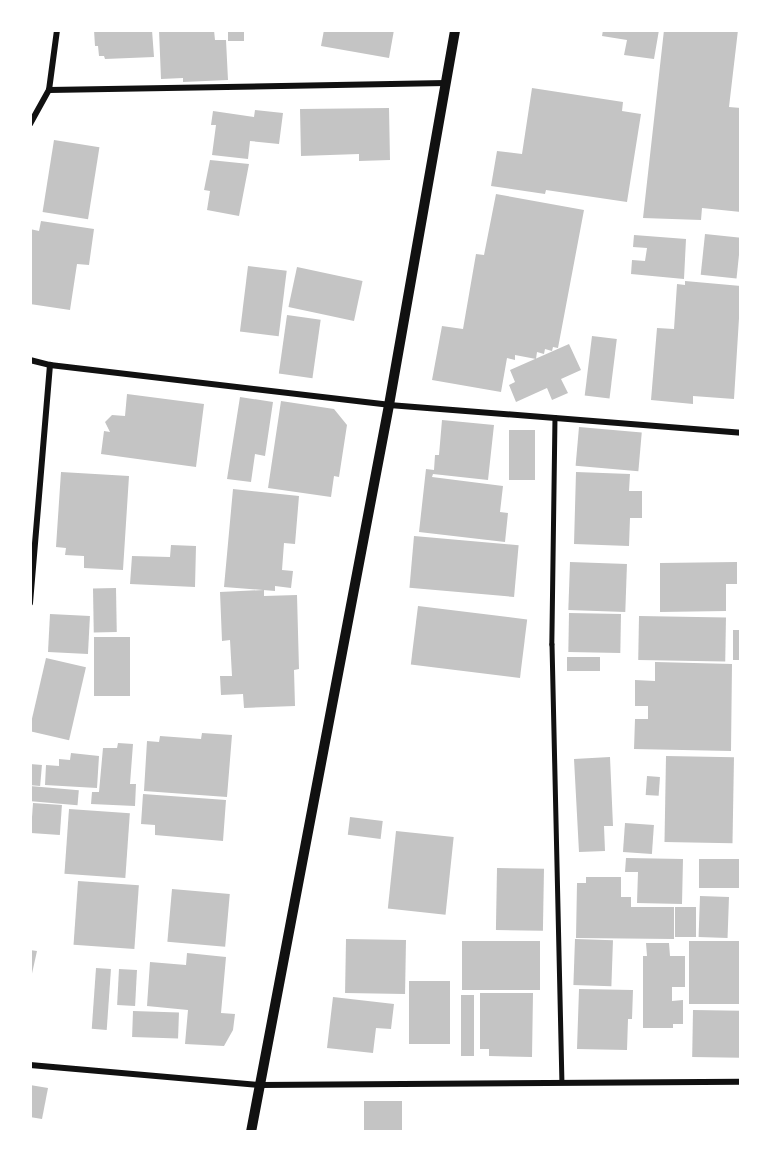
<!DOCTYPE html>
<html>
<head>
<meta charset="utf-8">
<style>
	body { margin:0 }
	#map { position:relative; width:771px; height:1162px; overflow:hidden; background:#fff; font-family:Montserrat,sans-serif }
	div>[style] { position:absolute }
	.building>* { inset:0; background:#c4c4c4; transform-origin:0 0 }
	.service>* { height:4.5px; margin:-2.25px; padding:0 2.25px; transform-origin:2.25px; border-radius:2.25px; background:#111 }
	.minor>* { height:6px; margin:-3px; padding:0 3px; transform-origin:3px; border-radius:3px; background:#111 }
	.tertiary>* { height:10px; margin:-5px; padding:0 5px; transform-origin:5px; border-radius:5px; background:#111 }
	span { translate:-50% -50%; white-space:nowrap; text-align:center; line-height:1.15; -webkit-text-stroke:4.5px #fff; paint-order:stroke }
	.frame { position:absolute; inset:0; border:32px solid #fff; pointer-events:none }
</style>
</head>
<body>
<div id="map">
	<div class="building">
		<div style="clip-path:polygon(94px 30px,152px 30px,154px 57px,105px 59px,104px 56px,99px 56px,98px 46px,95px 46px)"></div>
		<div style="clip-path:polygon(159px 30px,214px 30px,215px 40px,226px 40px,228px 80px,183px 82px,183px 78px,161px 79px)"></div>
		<div style="left:228px;top:30px;width:16px;height:11px"></div>
		<div style="clip-path:polygon(324px 30px,394px 30px,389px 58px,321px 46px)"></div>
		<div style="clip-path:polygon(603px 30px,659px 30px,654px 59px,624px 55px,627px 40px,602px 36px)"></div>
		<div style="clip-path:polygon(664px 30px,738px 30px,729px 107px,741px 108px,741px 212px,702px 208px,701px 220px,643px 218px)"></div>
		<div style="clip-path:polygon(532px 88px,623px 102px,622px 111px,641px 114px,627px 202px,546px 190px,545px 194px,491px 186px,497px 151px,522px 154px)"></div>
		<div style="clip-path:polygon(389px 108px,390px 160px,359px 161px,359px 154px,301px 156px,300px 109px)"></div>
		<div style="clip-path:polygon(255px 110px,283px 113px,279px 144px,250px 141px,248px 159px,212px 155px,216px 125px,211px 125px,213px 111px,254px 117px)"></div>
		<div style="left:54px;top:140px;width:46px;height:73px;rotate:9deg"></div>
		<div style="clip-path:polygon(210px 160px,249px 164px,239px 216px,207px 210px,210px 191px,204px 190px)"></div>
		<div style="clip-path:polygon(496px 194px,584px 210px,558px 348px,553px 347px,552px 351px,545px 349px,544px 354px,537px 352px,536px 359px,515px 355px,515px 360px,507px 358px,501px 392px,432px 380px,442px 326px,463px 329px,476px 254px,484px 255px)"></div>
		<div style="clip-path:polygon(41px 221px,94px 229px,89px 265px,77px 264px,70px 310px,30px 304px,30px 229px,39px 231px)"></div>
		<div style="left:705px;top:234px;width:36px;height:41px;rotate:6deg"></div>
		<div style="clip-path:polygon(634px 235px,686px 239px,684px 279px,631px 274px,632px 260px,645px 261px,647px 248px,633px 247px)"></div>
		<div style="left:248px;top:266px;width:39px;height:66px;rotate:7deg"></div>
		<div style="left:297px;top:267px;width:67px;height:41px;rotate:12deg"></div>
		<div style="clip-path:polygon(685px 281px,741px 286px,734px 399px,693px 396px,693px 404px,651px 400px,657px 328px,674px 329px,677px 284px,685px 285px)"></div>
		<div style="left:287px;top:315px;width:34px;height:59px;rotate:8deg"></div>
		<div style="left:592px;top:336px;width:25px;height:60px;rotate:7deg"></div>
		<div style="clip-path:polygon(569px 344px,581px 370px,561px 379px,568px 393px,552px 400px,547px 388px,516px 402px,509px 385px,515px 382px,510px 370px)"></div>
		<div style="clip-path:polygon(127px 394px,204px 404px,196px 467px,101px 454px,104px 431px,110px 432px,105px 422px,112px 415px,125px 416px)"></div>
		<div style="clip-path:polygon(240px 397px,273px 402px,265px 456px,255px 454px,251px 482px,227px 479px)"></div>
		<div style="clip-path:polygon(281px 401px,334px 409px,347px 425px,339px 477px,334px 476px,331px 497px,268px 488px)"></div>
		<div style="clip-path:polygon(442px 420px,494px 425px,488px 480px,433px 474px,432px 477px,503px 486px,500px 512px,508px 513px,505px 542px,419px 532px,426px 469px,434px 470px,435px 455px,439px 455px)"></div>
		<div style="left:579px;top:427px;width:63px;height:39px;rotate:5deg"></div>
		<div style="left:509px;top:430px;width:26px;height:50px"></div>
		<div style="clip-path:polygon(61px 472px,129px 476px,123px 570px,84px 568px,84px 556px,65px 555px,66px 548px,56px 547px)"></div>
		<div style="clip-path:polygon(576px 472px,630px 474px,629px 491px,642px 491px,642px 518px,630px 518px,629px 546px,574px 544px)"></div>
		<div style="clip-path:polygon(233px 489px,299px 496px,295px 544px,284px 543px,282px 570px,293px 571px,291px 588px,275px 586px,275px 591px,224px 587px)"></div>
		<div style="left:414px;top:536px;width:105px;height:52px;rotate:5deg"></div>
		<div style="clip-path:polygon(171px 545px,196px 546px,195px 587px,130px 584px,132px 556px,170px 557px)"></div>
		<div style="left:570px;top:562px;width:57px;height:48px;rotate:2deg"></div>
		<div style="clip-path:polygon(737px 562px,737px 584px,726px 584px,726px 611px,660px 612px,660px 563px)"></div>
		<div style="left:116px;top:588px;width:44px;height:23px;rotate:89deg"></div>
		<div style="clip-path:polygon(264px 590px,264px 596px,297px 595px,299px 669px,294px 670px,295px 706px,244px 708px,243px 694px,221px 695px,220px 676px,232px 676px,230px 640px,222px 641px,220px 592px)"></div>
		<div style="left:418px;top:606px;width:110px;height:59px;rotate:7deg"></div>
		<div style="left:569px;top:613px;width:52px;height:39px;rotate:1deg"></div>
		<div style="left:50px;top:614px;width:40px;height:38px;rotate:3deg"></div>
		<div style="left:639px;top:616px;width:87px;height:44px;rotate:1deg"></div>
		<div style="left:733px;top:630px;width:8px;height:30px"></div>
		<div style="left:94px;top:637px;width:36px;height:59px"></div>
		<div style="left:567px;top:657px;width:33px;height:14px"></div>
		<div style="left:46px;top:658px;width:41px;height:75px;rotate:13deg"></div>
		<div style="clip-path:polygon(655px 662px,732px 664px,731px 751px,634px 749px,635px 719px,648px 719px,648px 706px,635px 706px,635px 680px,655px 681px)"></div>
		<div style="clip-path:polygon(202px 733px,232px 735px,227px 797px,144px 791px,147px 741px,159px 742px,160px 736px,201px 739px)"></div>
		<div style="clip-path:polygon(118px 743px,133px 744px,130px 784px,136px 784px,135px 806px,91px 804px,92px 792px,99px 792px,103px 748px,117px 748px)"></div>
		<div style="clip-path:polygon(71px 753px,99px 756px,97px 788px,45px 785px,46px 765px,59px 766px,59px 759px,70px 760px)"></div>
		<div style="left:666px;top:756px;width:68px;height:86px;rotate:1deg"></div>
		<div style="clip-path:polygon(610px 757px,613px 826px,604px 826px,605px 851px,579px 852px,574px 759px)"></div>
		<div style="left:30px;top:764px;width:12px;height:21px;rotate:5deg"></div>
		<div style="left:647px;top:776px;width:13px;height:19px;rotate:4deg"></div>
		<div style="left:30px;top:786px;width:49px;height:15px;rotate:5deg"></div>
		<div style="clip-path:polygon(143px 794px,226px 800px,223px 841px,155px 835px,155px 825px,141px 824px)"></div>
		<div style="left:33px;top:803px;width:29px;height:30px;rotate:4deg"></div>
		<div style="left:69px;top:809px;width:61px;height:65px;rotate:4deg"></div>
		<div style="left:350px;top:817px;width:33px;height:18px;rotate:7deg"></div>
		<div style="left:625px;top:823px;width:29px;height:29px;rotate:4deg"></div>
		<div style="left:396px;top:831px;width:58px;height:78px;rotate:6deg"></div>
		<div style="clip-path:polygon(626px 858px,683px 859px,682px 904px,637px 903px,638px 872px,625px 872px)"></div>
		<div style="left:699px;top:859px;width:42px;height:29px"></div>
		<div style="left:497px;top:868px;width:47px;height:62px;rotate:1deg"></div>
		<div style="clip-path:polygon(586px 877px,621px 877px,621px 897px,631px 897px,631px 907px,674px 907px,674px 939px,576px 938px,577px 883px,586px 883px)"></div>
		<div style="left:78px;top:881px;width:61px;height:64px;rotate:4deg"></div>
		<div style="left:172px;top:889px;width:58px;height:53px;rotate:5deg"></div>
		<div style="left:700px;top:896px;width:29px;height:41px;rotate:2deg"></div>
		<div style="left:675px;top:907px;width:21px;height:30px"></div>
		<div style="left:346px;top:939px;width:60px;height:54px;rotate:1deg"></div>
		<div style="left:575px;top:939px;width:38px;height:46px;rotate:2deg"></div>
		<div style="left:462px;top:941px;width:78px;height:49px"></div>
		<div style="left:689px;top:941px;width:52px;height:63px"></div>
		<div style="clip-path:polygon(646px 943px,669px 943px,670px 956px,685px 956px,685px 987px,672px 987px,672px 1001px,683px 1000px,683px 1024px,673px 1024px,673px 1028px,643px 1028px,643px 956px,647px 956px)"></div>
		<div style="clip-path:polygon(30px 950px,37px 951px,31px 978px,30px 978px)"></div>
		<div style="clip-path:polygon(187px 953px,226px 957px,221px 1013px,235px 1014px,233px 1030px,224px 1046px,185px 1044px,188px 1010px,147px 1006px,150px 962px,186px 965px)"></div>
		<div style="left:96px;top:968px;width:15px;height:61px;rotate:4deg"></div>
		<div style="left:119px;top:969px;width:18px;height:36px;rotate:3deg"></div>
		<div style="left:409px;top:981px;width:41px;height:63px"></div>
		<div style="clip-path:polygon(579px 989px,633px 990px,632px 1019px,628px 1019px,627px 1050px,577px 1049px)"></div>
		<div style="clip-path:polygon(480px 993px,533px 993px,532px 1057px,489px 1056px,489px 1049px,480px 1049px)"></div>
		<div style="left:461px;top:995px;width:13px;height:61px"></div>
		<div style="clip-path:polygon(333px 997px,394px 1004px,391px 1029px,376px 1028px,373px 1053px,327px 1048px)"></div>
		<div style="left:693px;top:1010px;width:48px;height:47px;rotate:1deg"></div>
		<div style="left:133px;top:1011px;width:46px;height:26px;rotate:2deg"></div>
		<div style="clip-path:polygon(30px 1085px,48px 1088px,42px 1119px,30px 1117px)"></div>
		<div style="left:364px;top:1101px;width:38px;height:31px"></div>
	</div>
	<div class="service">
		<div style="left:555px;top:417px;width:227px;rotate:90.8deg"></div>
		<div style="left:552px;top:644px;width:438px;rotate:88.7deg"></div>
	</div>
	<div class="minor">
		<div style="left:49px;top:90px;width:397px;rotate:-1deg"></div>
		<div style="left:30px;top:124px;width:39px;rotate:-61deg"></div>
		<div style="left:49px;top:90px;width:61px;rotate:-82.4deg"></div>
		<div style="left:30px;top:360px;width:21px;rotate:14deg"></div>
		<div style="left:50px;top:365px;width:341px;rotate:6.7deg"></div>
		<div style="left:389px;top:405px;width:353px;rotate:4.5deg"></div>
		<div style="left:30px;top:603px;width:239px;rotate:-85.2deg"></div>
		<div style="left:30px;top:1065px;width:231px;rotate:5deg"></div>
		<div style="left:260px;top:1085px;width:481px;rotate:-0.4deg"></div>
	</div>
	<div class="tertiary">
		<div style="left:251px;top:1132px;width:740px;rotate:-79.25deg"></div>
		<div style="left:389px;top:405px;width:381px;rotate:-80deg"></div>
	</div>
	<div class="frame"></div>
</div>
</body>
</html>
